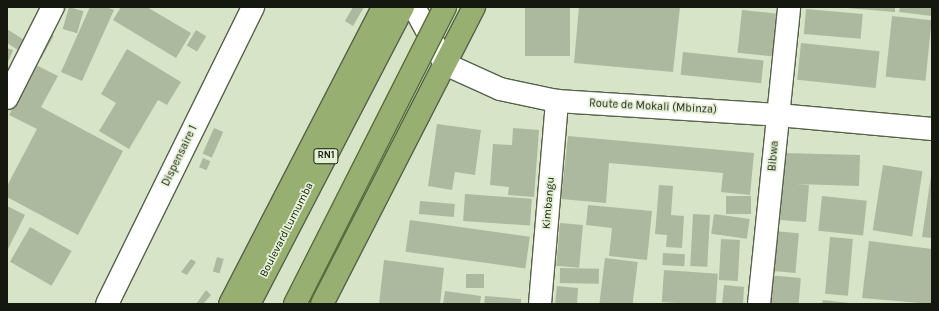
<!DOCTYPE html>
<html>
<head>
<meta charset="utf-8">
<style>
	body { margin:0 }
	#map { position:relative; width:939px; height:311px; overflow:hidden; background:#d7e4c8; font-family:Karla,sans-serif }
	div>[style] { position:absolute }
	.building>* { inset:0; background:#adb99f; transform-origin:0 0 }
	.roads { filter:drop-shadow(1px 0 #57624a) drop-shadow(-1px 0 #57624a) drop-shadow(0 1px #57624a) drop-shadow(0 -1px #57624a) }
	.minor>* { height:22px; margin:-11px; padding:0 11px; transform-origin:11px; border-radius:11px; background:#fff }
	.tertiary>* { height:22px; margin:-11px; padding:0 11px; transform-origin:11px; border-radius:11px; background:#fff }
	.trunk>* { height:22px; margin:-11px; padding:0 11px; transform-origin:11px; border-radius:11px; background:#97b072 }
	.bridges { filter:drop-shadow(1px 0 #586e39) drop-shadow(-1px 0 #586e39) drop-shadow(0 1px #586e39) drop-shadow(0 -1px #586e39) }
	.trunk-bridge>* { height:22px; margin:-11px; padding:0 11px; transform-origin:11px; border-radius:11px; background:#97b072 }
	span { translate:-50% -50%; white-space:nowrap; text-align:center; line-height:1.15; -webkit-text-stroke:3.5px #e4f1d5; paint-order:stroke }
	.shield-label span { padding:1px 3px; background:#e4f1d5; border:1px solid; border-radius:3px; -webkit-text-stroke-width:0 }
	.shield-label { font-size:10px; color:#14180f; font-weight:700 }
	.street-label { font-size:11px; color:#14180f }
	.frame { position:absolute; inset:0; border:8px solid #14180f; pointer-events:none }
</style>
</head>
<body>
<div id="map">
	<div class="building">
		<div style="left:69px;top:7px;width:15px;height:23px;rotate:16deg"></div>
		<div style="clip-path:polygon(90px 7px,106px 7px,114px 10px,82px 81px,61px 72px)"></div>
		<div style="clip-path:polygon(121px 7px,147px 7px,191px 33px,176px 58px,113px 20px)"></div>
		<div style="clip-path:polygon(353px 7px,364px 7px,353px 26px,345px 21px)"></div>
		<div style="left:525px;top:7px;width:45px;height:49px"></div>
		<div style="clip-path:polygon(579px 7px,680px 7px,673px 72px,574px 63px)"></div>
		<div style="clip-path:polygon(835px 7px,895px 7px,895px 12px)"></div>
		<div style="clip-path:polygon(900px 7px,932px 7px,932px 16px,899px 12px)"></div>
		<div style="left:806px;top:9px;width:57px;height:25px;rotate:5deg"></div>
		<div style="left:742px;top:10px;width:38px;height:43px;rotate:6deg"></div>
		<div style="left:892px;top:16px;width:40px;height:61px;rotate:6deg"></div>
		<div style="clip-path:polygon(7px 29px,24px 40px,18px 50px,7px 43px)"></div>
		<div style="left:196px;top:30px;width:12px;height:18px;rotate:31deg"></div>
		<div style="left:45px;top:31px;width:10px;height:26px;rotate:29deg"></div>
		<div style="left:801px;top:43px;width:79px;height:37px;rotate:6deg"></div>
		<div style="clip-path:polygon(7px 48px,13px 50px,8px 62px,7px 61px)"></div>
		<div style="clip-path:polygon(127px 49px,181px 82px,167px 105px,158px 100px,129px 149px,99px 131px,116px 103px,101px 94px)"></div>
		<div style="left:683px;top:52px;width:81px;height:23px;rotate:6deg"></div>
		<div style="clip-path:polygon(36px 65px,58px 76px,41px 107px,123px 151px,78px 235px,7px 197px,7px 186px,37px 129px,9px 115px)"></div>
		<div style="clip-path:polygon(437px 124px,481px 130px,475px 175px,455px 172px,452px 190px,428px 186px)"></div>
		<div style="left:214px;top:128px;width:10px;height:28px;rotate:24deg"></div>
		<div style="clip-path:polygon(513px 128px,539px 130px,534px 197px,508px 195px,509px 187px,490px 185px,493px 144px,512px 145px)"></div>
		<div style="clip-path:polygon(568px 136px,754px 153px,750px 195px,721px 192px,723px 173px,609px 163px,606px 203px,561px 199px)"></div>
		<div style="clip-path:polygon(783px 153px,860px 155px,859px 186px,796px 184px,809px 185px,806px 222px,780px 220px)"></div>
		<div style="left:203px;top:158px;width:8px;height:10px;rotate:23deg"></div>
		<div style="left:883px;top:165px;width:40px;height:66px;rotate:9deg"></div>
		<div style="clip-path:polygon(931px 176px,932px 176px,932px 238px,922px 237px)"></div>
		<div style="clip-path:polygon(659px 185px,673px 186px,671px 215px,684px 216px,682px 248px,666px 247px,667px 235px,655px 234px)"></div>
		<div style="left:465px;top:194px;width:67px;height:27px;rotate:4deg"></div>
		<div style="left:726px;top:196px;width:25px;height:18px"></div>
		<div style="left:822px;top:196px;width:45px;height:35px;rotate:6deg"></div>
		<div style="left:420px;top:201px;width:35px;height:13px;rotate:5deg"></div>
		<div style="clip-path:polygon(588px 205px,652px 211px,647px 260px,609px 256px,612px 228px,586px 225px)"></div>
		<div style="clip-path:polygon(7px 206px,25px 215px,7px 251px)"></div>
		<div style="left:693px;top:214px;width:17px;height:52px;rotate:3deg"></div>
		<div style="left:714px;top:214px;width:36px;height:20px;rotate:8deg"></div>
		<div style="left:410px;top:220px;width:121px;height:32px;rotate:8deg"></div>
		<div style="left:560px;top:223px;width:23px;height:43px;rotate:5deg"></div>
		<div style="left:30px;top:227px;width:48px;height:40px;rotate:30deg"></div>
		<div style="left:774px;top:231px;width:25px;height:40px;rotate:5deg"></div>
		<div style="left:830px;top:237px;width:23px;height:57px;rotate:5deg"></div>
		<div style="left:721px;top:239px;width:19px;height:41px;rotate:3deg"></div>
		<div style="clip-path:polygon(869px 241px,932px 249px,932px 304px,862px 298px)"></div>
		<div style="left:663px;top:253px;width:22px;height:12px;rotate:3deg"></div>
		<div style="left:217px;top:257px;width:7px;height:15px;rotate:16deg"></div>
		<div style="left:605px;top:258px;width:33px;height:46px;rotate:7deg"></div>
		<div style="clip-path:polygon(191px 259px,196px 262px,187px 275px,181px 272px)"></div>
		<div style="clip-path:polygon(384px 260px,444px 268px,440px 304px,379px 304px)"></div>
		<div style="left:560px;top:268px;width:39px;height:15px;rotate:1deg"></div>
		<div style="left:664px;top:270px;width:54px;height:32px;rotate:4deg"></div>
		<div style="left:466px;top:274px;width:18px;height:14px"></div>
		<div style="left:767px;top:275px;width:34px;height:29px;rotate:5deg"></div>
		<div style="clip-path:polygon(724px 285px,744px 287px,743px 304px,722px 304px)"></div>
		<div style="clip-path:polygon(557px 286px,578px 288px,577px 304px,555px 304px)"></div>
		<div style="clip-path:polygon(206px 290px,211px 295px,203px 304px,196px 304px)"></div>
		<div style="clip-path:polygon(445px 291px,481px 296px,480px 304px,443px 304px)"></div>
		<div style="clip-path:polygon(485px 296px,521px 299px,521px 304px,484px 304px)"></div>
		<div style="clip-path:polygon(823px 300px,849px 303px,849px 304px,822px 304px)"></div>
	</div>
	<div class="roads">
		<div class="minor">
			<div style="left:7px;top:98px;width:102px;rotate:-63.2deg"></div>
			<div style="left:107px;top:304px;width:331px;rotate:-63.8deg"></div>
			<div style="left:540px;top:304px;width:204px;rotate:-85.2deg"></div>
			<div style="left:759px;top:304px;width:299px;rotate:-84.2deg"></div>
		</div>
		<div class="tertiary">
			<div style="left:414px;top:7px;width:65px;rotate:61.5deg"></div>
			<div style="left:445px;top:64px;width:60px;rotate:24.4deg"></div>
			<div style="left:500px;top:89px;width:58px;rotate:11.9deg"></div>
			<div style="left:557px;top:101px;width:221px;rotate:3.6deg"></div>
			<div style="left:778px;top:115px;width:155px;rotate:5.2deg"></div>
		</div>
		<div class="trunk">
			<div style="left:230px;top:304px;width:334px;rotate:-62.7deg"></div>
			<div style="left:249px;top:304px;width:335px;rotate:-62.6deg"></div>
			<div style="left:322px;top:304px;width:334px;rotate:-62.9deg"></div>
		</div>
	</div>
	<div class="bridges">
		<div class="trunk-bridge">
			<div style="left:295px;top:304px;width:333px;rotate:-63.2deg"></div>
		</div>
	</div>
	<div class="shield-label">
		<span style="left:326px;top:156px">RN1</span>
	</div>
	<div class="street-label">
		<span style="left:653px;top:107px;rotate:3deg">Route de Mokali (Mbinza)</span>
		<span style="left:180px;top:156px;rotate:-64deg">Dispensaire 1</span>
		<span style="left:774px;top:156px;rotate:-85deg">Bibwa</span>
		<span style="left:549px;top:203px;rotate:-85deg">Kimbangu</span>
		<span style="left:287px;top:230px;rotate:-63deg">Boulevard Lumumba</span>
	</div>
	<div class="frame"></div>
</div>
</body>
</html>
